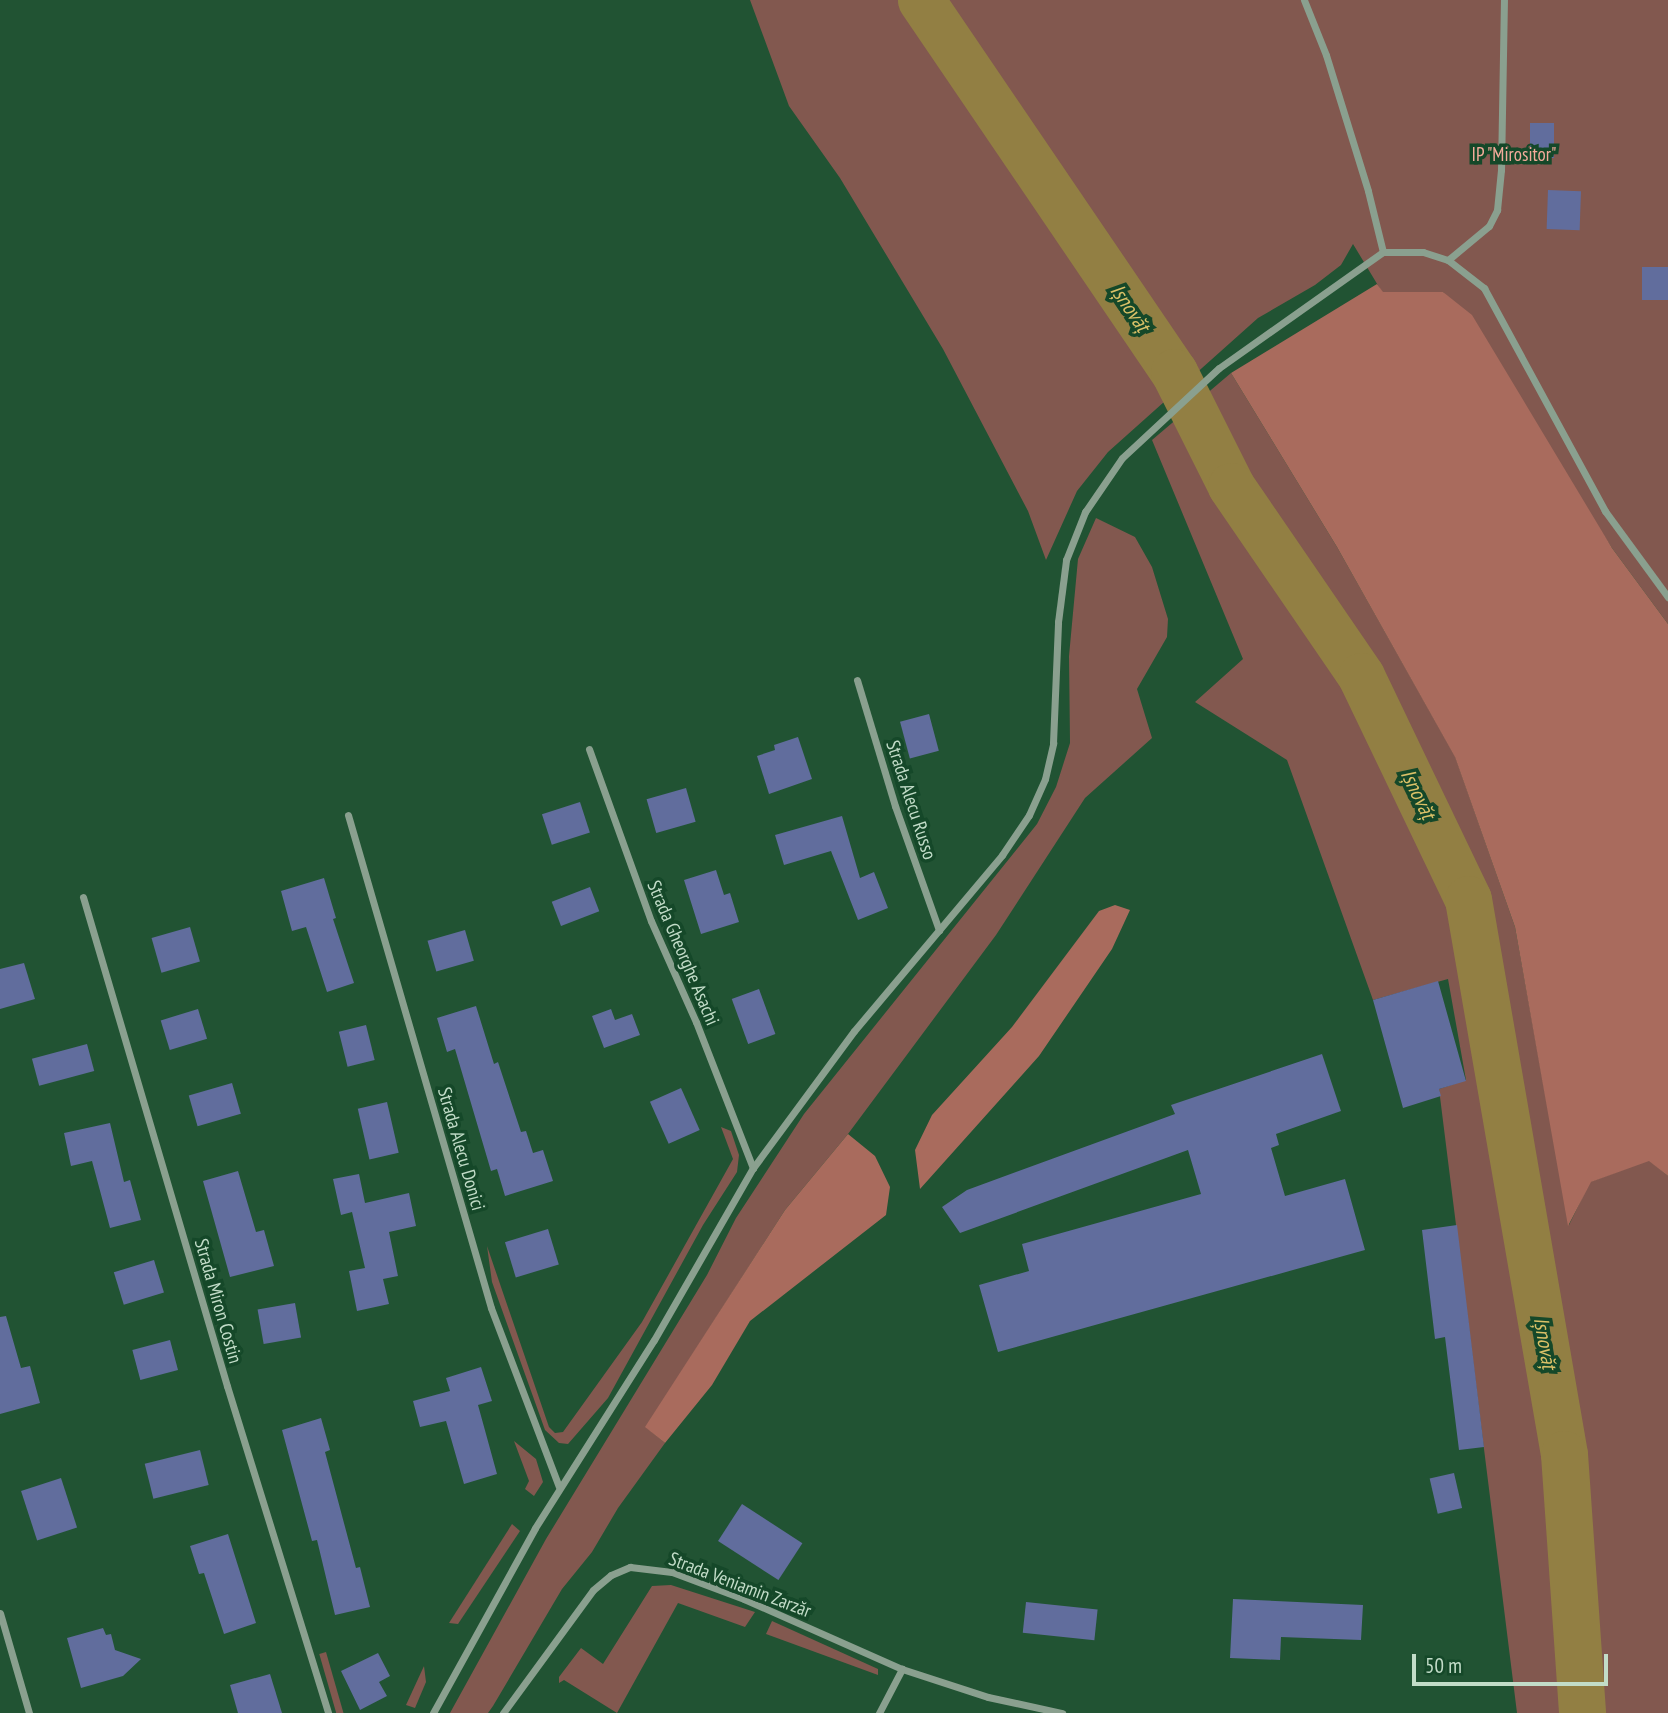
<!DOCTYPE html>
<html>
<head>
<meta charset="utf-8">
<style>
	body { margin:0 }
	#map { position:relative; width:1668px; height:1713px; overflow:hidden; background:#215333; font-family:"PT Sans Narrow",sans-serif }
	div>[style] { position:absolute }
	.green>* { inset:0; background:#82584f; transform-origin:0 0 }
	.forest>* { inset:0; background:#a96b5d }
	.river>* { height:47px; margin:-23.5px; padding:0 23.5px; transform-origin:23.5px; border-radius:23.5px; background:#927f43 }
	.building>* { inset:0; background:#616d9d; transform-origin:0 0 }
	.street>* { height:7px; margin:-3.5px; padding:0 3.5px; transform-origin:3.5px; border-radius:3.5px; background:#8aa08f }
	span { translate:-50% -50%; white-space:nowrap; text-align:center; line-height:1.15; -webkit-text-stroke:7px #154829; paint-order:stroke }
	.park-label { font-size:19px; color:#f4ab9b }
	.street-label { font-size:19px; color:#c2dcc8 }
	.water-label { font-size:21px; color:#dbc168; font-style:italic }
	.scale { position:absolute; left:1412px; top:1654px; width:196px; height:32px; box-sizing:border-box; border:4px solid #c2dcc8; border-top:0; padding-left:9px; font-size:21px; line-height:24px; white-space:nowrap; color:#c2dcc8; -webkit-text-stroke:5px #154829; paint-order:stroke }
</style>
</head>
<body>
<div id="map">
	<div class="green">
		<div style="clip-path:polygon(750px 0,1668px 0,1668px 624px,1612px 548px,1443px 292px,1382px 292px,1353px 244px,1341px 265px,1315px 285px,1258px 318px,1108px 452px,1077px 491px,1046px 560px,1028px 511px,943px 349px,840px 178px,789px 106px)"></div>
		<div style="clip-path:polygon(1231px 373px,1337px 547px,1455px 756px,1515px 927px,1569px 1225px,1590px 1182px,1649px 1160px,1668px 1176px,1668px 1713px,1517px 1713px,1439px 1089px,1466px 1080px,1448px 979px,1373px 1000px,1287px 760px,1195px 702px,1243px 659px,1152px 440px)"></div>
		<div style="clip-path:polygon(1096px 518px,1135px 537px,1152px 567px,1168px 619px,1167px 637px,1137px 689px,1152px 738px,1085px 798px,996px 935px,848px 1134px,785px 1210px,646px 1427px,665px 1443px,618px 1508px,592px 1552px,562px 1589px,493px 1706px,488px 1713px,450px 1713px,546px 1539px,707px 1275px,736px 1218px,804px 1114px,1037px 824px,1056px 787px,1070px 743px,1069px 656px,1078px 559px)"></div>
		<div style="clip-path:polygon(721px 1127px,731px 1131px,739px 1155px,737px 1172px,703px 1225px,608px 1398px,568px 1444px,559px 1443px,545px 1430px,492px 1282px,487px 1246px,549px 1427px,555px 1433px,563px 1432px,642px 1322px,733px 1159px)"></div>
		<div style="clip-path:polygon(514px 1441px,536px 1459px,543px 1482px,534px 1496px,525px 1489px,529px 1481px)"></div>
		<div style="clip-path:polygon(512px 1524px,520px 1531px,458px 1624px,449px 1623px)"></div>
		<div style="clip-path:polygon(671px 1585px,755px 1612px,745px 1627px,678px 1603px,617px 1713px,564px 1680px,559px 1683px,559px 1677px,581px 1648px,603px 1664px,652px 1586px)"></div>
		<div style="clip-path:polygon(772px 1621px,878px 1669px,878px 1675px,766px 1634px)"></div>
		<div style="left:326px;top:1652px;width:64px;height:7px;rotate:74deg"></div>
		<div style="clip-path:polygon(424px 1666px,426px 1682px,415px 1708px,406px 1705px)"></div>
	</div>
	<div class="forest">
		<div style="clip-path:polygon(1377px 284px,1383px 292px,1443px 292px,1472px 315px,1612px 548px,1668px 624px,1668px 1176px,1649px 1161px,1591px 1182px,1568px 1226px,1515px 927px,1455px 757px,1337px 547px,1231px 373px)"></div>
		<div style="clip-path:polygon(1115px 905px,1130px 910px,1112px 949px,1039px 1056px,920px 1189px,915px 1150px,932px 1115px,1012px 1027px,1099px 911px)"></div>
		<div style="clip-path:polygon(848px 1134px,875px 1156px,890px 1187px,886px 1215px,750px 1321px,712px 1385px,665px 1443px,645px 1427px,785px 1210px)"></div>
	</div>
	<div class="river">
		<div style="left:921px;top:0;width:450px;rotate:55.8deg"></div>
		<div style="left:1174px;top:372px;width:127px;rotate:63.4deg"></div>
		<div style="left:1231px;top:486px;width:230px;rotate:55.6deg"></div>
		<div style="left:1361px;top:676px;width:247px;rotate:64.4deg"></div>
		<div style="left:1468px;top:899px;width:563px;rotate:80.19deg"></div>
		<div style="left:1564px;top:1454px;width:260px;rotate:86deg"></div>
	</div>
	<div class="building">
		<div style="left:1530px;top:123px;width:24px;height:35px"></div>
		<div style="left:1548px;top:190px;width:33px;height:39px;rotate:2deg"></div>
		<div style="left:1642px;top:267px;width:26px;height:33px"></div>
		<div style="left:929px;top:714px;width:38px;height:30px;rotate:75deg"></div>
		<div style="clip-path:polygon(798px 737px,812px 779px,769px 794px,757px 756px,775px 750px,774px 745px)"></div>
		<div style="left:686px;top:788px;width:35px;height:41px;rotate:74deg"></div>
		<div style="left:580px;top:802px;width:32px;height:40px;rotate:72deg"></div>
		<div style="clip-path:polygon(842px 816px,860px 878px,874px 872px,888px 908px,858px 920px,831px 851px,784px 865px,775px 835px)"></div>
		<div style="clip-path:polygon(716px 870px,724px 895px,730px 893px,739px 922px,701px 934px,684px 880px)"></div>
		<div style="clip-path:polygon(324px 878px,336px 918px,333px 919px,354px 983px,327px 992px,306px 927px,292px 931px,281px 891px)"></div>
		<div style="left:590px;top:887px;width:26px;height:41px;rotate:69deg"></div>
		<div style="left:190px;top:927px;width:36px;height:40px;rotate:74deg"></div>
		<div style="left:465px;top:930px;width:32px;height:39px;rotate:74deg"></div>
		<div style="clip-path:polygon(24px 963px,35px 999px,0 1009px,0 969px)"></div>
		<div style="clip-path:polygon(1438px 981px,1466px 1081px,1439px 1089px,1441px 1096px,1403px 1108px,1373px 1000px)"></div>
		<div style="left:759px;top:989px;width:48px;height:29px;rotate:70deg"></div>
		<div style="clip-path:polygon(476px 1006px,494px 1064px,498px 1062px,521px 1132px,526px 1131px,533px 1153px,543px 1150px,553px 1181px,505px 1196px,497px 1169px,491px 1171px,455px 1049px,447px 1052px,437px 1018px)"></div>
		<div style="left:198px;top:1009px;width:31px;height:39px;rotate:73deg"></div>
		<div style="clip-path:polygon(611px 1009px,615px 1020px,632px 1014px,640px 1035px,604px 1048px,592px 1016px)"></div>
		<div style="left:366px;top:1025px;width:36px;height:28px;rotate:76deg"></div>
		<div style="left:87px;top:1044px;width:28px;height:57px;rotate:75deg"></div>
		<div style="clip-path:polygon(1322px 1054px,1341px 1111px,1276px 1134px,1279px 1145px,1271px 1148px,1285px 1196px,1345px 1179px,1365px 1250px,998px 1352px,979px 1285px,1029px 1271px,1022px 1244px,1201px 1194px,1188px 1150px,960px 1233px,942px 1207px,967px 1190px,1175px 1114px,1171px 1105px)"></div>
		<div style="left:232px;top:1083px;width:32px;height:45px;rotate:74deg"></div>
		<div style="left:681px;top:1088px;width:46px;height:34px;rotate:66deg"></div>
		<div style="left:387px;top:1102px;width:52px;height:30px;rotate:77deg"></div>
		<div style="clip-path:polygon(110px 1123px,124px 1182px,130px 1180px,141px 1220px,110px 1228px,92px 1161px,71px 1166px,64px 1133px)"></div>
		<div style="clip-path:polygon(238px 1171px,256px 1232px,264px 1230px,274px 1266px,230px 1277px,203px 1181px)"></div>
		<div style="clip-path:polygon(359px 1174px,365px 1203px,409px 1193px,416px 1226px,389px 1232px,398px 1276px,383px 1279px,389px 1304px,357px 1311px,349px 1271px,365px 1268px,352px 1212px,341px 1215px,333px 1179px)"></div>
		<div style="clip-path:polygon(1457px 1225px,1484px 1447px,1459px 1450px,1445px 1337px,1435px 1339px,1422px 1230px)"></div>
		<div style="left:548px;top:1229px;width:37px;height:45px;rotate:73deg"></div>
		<div style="left:154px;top:1260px;width:34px;height:42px;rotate:73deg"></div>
		<div style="left:295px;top:1303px;width:35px;height:38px;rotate:80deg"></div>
		<div style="clip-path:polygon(6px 1316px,21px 1368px,30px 1366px,40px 1403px,0 1414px,0 1317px)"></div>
		<div style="left:170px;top:1340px;width:31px;height:39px;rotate:75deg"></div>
		<div style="clip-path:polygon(481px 1367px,492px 1401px,478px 1405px,497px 1474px,464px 1484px,446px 1421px,420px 1427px,413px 1401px,450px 1391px,446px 1378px)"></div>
		<div style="clip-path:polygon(321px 1418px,330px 1450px,325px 1452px,356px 1568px,360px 1567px,370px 1607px,335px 1615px,317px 1540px,312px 1541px,282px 1430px)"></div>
		<div style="left:200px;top:1450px;width:36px;height:57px;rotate:76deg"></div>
		<div style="left:1454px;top:1473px;width:36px;height:25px;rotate:77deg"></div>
		<div style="left:61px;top:1478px;width:52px;height:42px;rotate:72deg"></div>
		<div style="left:742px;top:1504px;width:72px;height:44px;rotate:33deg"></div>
		<div style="clip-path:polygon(228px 1534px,256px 1623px,224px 1634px,204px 1573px,199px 1574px,190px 1546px)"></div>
		<div style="clip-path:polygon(1233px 1599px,1363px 1605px,1361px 1640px,1281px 1637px,1280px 1660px,1230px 1658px)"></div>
		<div style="left:1026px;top:1602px;width:72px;height:31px;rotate:6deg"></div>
		<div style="clip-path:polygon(103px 1628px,106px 1635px,111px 1634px,115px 1650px,141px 1659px,123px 1676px,81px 1688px,67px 1638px)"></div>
		<div style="clip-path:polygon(378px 1653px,390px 1676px,379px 1682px,387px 1696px,360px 1710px,341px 1671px)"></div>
		<div style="clip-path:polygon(270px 1674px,282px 1713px,238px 1713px,230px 1685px)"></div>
	</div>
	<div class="street">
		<div style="left:1304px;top:0;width:59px;rotate:68.2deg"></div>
		<div style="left:1326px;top:55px;width:142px;rotate:72.8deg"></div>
		<div style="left:1368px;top:191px;width:63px;rotate:76.2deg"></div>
		<div style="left:1448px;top:260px;width:53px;rotate:-39.7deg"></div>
		<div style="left:1489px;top:226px;width:18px;rotate:-63deg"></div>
		<div style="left:1497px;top:210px;width:40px;rotate:-84.3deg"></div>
		<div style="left:1501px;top:170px;width:170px;rotate:-89deg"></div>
		<div style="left:857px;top:680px;width:132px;rotate:73.2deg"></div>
		<div style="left:895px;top:806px;width:132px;rotate:70.5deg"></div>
		<div style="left:589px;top:749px;width:183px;rotate:70.2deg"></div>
		<div style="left:651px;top:921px;width:111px;rotate:66deg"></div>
		<div style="left:696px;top:1022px;width:157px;rotate:68.7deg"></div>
		<div style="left:348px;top:815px;width:513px;rotate:73.82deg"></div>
		<div style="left:491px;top:1308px;width:191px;rotate:69.2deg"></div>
		<div style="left:83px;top:897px;width:510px;rotate:73.59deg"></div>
		<div style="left:227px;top:1386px;width:342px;rotate:72.8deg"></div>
		<div style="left:0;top:1613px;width:104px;rotate:73.8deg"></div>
		<div style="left:433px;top:1713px;width:211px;rotate:-61.1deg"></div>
		<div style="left:535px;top:1528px;width:222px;rotate:-57.7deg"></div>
		<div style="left:654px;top:1340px;width:198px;rotate:-60.1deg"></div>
		<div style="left:753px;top:1168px;width:170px;rotate:-53.6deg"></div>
		<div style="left:854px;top:1031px;width:230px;rotate:-49.9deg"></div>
		<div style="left:1002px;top:855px;width:48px;rotate:-56deg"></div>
		<div style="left:1029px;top:815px;width:39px;rotate:-66deg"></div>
		<div style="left:1045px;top:779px;width:37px;rotate:-77deg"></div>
		<div style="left:1053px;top:743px;width:121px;rotate:-87.6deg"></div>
		<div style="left:1058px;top:622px;width:63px;rotate:-82.6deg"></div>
		<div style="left:1066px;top:560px;width:52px;rotate:-68.4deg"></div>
		<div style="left:1085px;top:512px;width:65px;rotate:-55.6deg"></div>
		<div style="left:1122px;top:458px;width:132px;rotate:-42.9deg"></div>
		<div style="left:1219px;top:368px;width:201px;rotate:-35.3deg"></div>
		<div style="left:1383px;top:252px;width:40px"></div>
		<div style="left:1423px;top:252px;width:26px;rotate:18deg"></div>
		<div style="left:1448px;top:260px;width:46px;rotate:37.9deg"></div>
		<div style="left:1484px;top:288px;width:254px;rotate:61.5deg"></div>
		<div style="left:1605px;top:511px;width:107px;rotate:53.8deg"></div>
		<div style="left:503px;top:1713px;width:152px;rotate:-53.8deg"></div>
		<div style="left:593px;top:1590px;width:23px;rotate:-40deg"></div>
		<div style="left:611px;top:1575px;width:21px;rotate:-23deg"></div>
		<div style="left:630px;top:1567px;width:42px;rotate:6.8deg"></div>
		<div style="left:672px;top:1572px;width:77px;rotate:20.6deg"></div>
		<div style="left:744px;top:1599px;width:173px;rotate:23.9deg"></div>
		<div style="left:902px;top:1669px;width:90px;rotate:18deg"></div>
		<div style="left:988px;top:1697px;width:76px;rotate:12.2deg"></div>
		<div style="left:879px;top:1713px;width:50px;rotate:-62.4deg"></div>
	</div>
	<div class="park-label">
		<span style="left:1514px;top:155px">IP "Mirositor"</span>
	</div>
	<div class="street-label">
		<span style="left:911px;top:800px;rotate:72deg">Strada Alecu Russo</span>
		<span style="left:683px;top:953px;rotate:67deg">Strada Gheorghe Asachi</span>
		<span style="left:461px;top:1149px;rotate:74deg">Strada Alecu Donici</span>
		<span style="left:218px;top:1301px;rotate:74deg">Strada Miron Costin</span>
		<span style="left:740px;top:1585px;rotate:21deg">Strada Veniamin Zarzăr</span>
	</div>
	<div class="water-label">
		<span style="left:1130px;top:308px;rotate:56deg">Ișnovăț</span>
		<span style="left:1418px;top:794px;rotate:64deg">Ișnovăț</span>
		<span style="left:1545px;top:1343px;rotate:80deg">Ișnovăț</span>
	</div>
	<div class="scale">50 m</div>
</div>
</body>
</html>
